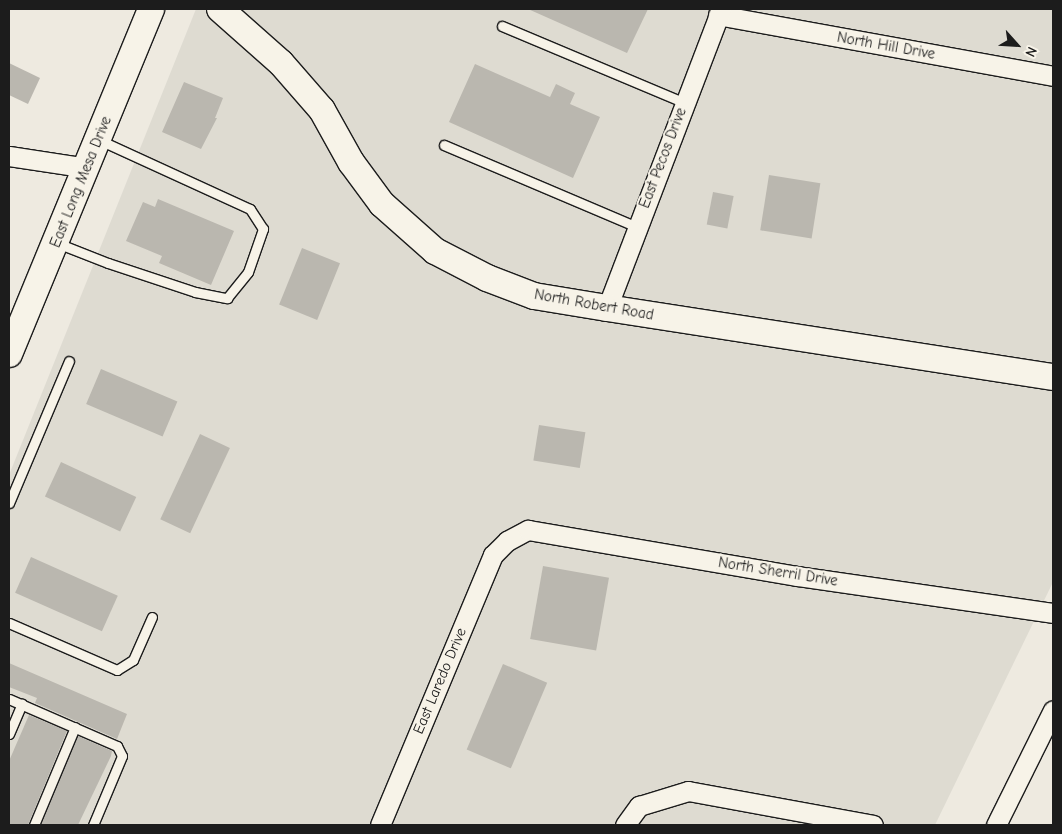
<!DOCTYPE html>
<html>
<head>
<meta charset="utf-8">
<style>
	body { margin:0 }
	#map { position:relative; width:1062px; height:834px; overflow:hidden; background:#eeeae0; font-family:"Comic Neue",sans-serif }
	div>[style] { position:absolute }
	.built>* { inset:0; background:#dedbd1 }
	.building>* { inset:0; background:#bab7af; transform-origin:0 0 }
	.roads { filter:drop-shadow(1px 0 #1c1c1c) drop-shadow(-1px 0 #1c1c1c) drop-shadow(0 1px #1c1c1c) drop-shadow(0 -1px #1c1c1c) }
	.lane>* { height:9px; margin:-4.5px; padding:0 4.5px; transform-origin:4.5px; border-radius:4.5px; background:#f7f3e8 }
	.street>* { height:19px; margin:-9.5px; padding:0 9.5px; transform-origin:9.5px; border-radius:9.5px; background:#f7f3e8 }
	.secondary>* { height:26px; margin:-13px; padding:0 13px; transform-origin:13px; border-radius:13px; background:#f7f3e8 }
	span { translate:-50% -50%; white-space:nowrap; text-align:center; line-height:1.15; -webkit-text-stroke:4px #f7f3e8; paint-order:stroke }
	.street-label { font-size:15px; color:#1c1c1c }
	.frame { position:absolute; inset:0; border:10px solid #1c1c1c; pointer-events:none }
	.north { position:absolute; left:992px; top:20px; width:50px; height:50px; -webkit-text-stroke:4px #f7f3e8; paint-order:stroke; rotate:116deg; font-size:14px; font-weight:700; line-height:20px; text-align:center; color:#1c1c1c }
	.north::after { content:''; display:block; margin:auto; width:18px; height:22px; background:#1c1c1c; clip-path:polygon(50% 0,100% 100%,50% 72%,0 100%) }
</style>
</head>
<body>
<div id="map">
	<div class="built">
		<div style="clip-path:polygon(196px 9px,1053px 9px,1053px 582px,935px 825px,9px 825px,9px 475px)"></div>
	</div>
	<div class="building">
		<div style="clip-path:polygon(528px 9px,648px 9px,627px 53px)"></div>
		<div style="clip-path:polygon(9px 63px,40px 78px,28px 104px,9px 95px)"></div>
		<div style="clip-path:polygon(475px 64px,550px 97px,556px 84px,575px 93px,570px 104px,600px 117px,573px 178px,449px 122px)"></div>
		<div style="clip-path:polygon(184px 82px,223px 98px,215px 118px,217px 118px,201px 149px,162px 132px)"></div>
		<div style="left:769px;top:175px;width:52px;height:56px;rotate:9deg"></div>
		<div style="left:713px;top:192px;width:21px;height:33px;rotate:11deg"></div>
		<div style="clip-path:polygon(158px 199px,234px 231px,211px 285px,159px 263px,162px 256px,126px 241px,143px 202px,155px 207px)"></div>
		<div style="left:302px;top:248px;width:41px;height:61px;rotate:22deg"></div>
		<div style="left:101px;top:369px;width:83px;height:38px;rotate:23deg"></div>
		<div style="left:539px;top:425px;width:47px;height:36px;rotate:9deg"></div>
		<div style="left:200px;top:434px;width:33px;height:94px;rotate:25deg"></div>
		<div style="left:61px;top:462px;width:83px;height:38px;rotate:25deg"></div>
		<div style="left:31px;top:557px;width:95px;height:39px;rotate:24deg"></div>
		<div style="left:543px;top:566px;width:67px;height:74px;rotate:10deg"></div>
		<div style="clip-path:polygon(9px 663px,127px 714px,117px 739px,35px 703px,37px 698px,9px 687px)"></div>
		<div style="left:503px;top:664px;width:48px;height:93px;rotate:23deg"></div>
		<div style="clip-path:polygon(29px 715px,67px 731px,28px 825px,9px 825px,9px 761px)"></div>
		<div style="clip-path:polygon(78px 736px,112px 751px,111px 756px,78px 825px,41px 825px)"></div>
	</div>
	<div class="roads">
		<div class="lane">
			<div style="left:502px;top:26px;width:199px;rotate:22.8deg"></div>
			<div style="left:444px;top:145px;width:210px;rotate:23deg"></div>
			<div style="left:57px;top:243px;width:55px;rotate:21.4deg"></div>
			<div style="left:108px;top:263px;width:92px;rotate:18.4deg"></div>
			<div style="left:195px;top:292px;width:33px;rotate:11deg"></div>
			<div style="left:227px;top:298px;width:33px;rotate:-51deg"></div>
			<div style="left:248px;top:272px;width:46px;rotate:-70.8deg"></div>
			<div style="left:263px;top:229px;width:24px;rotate:-123deg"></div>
			<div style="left:250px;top:209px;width:166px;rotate:-155.4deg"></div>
			<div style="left:9px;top:503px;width:154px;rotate:-67.1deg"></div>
			<div style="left:9px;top:623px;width:118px;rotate:23.5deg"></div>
			<div style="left:117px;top:670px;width:19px;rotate:-32deg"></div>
			<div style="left:133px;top:660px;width:47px;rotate:-66.2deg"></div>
			<div style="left:9px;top:699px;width:118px;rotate:23.5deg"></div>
			<div style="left:117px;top:746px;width:11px;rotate:63deg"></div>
			<div style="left:122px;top:756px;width:75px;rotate:112.8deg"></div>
			<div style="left:9px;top:734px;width:33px;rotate:-67deg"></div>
			<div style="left:34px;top:825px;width:106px;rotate:-67.3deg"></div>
		</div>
		<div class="street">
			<div style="left:718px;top:15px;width:341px;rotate:10.3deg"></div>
			<div style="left:9px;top:156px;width:79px;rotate:8.7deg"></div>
			<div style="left:607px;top:308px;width:320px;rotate:-69.1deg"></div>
			<div style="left:380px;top:825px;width:293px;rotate:-67.3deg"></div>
			<div style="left:493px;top:555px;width:20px;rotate:-45deg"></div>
			<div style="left:507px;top:541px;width:24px;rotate:-28deg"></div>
			<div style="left:528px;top:530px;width:273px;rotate:9.7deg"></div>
			<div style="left:797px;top:576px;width:259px;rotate:8.2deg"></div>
			<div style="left:625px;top:825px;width:24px;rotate:-54deg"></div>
			<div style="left:639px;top:806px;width:51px;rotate:-17deg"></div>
			<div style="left:688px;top:791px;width:188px;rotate:10.4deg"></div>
			<div style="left:996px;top:825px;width:128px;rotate:-63.6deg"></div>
		</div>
		<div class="secondary">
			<div style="left:220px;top:9px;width:81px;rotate:41.5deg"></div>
			<div style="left:281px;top:63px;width:62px;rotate:48.9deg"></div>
			<div style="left:322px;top:110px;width:60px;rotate:60.9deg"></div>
			<div style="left:351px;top:162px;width:52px;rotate:53.6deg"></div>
			<div style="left:382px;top:204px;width:71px;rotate:41.6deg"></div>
			<div style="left:435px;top:251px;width:59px;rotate:27.4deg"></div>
			<div style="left:487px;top:278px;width:50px;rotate:21deg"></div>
			<div style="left:534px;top:296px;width:74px;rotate:9.3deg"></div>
			<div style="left:607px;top:308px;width:451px;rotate:8.8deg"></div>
			<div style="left:9px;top:354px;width:373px;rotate:-67.6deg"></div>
		</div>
	</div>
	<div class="street-label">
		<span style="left:886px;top:46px;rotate:10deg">North Hill Drive</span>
		<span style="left:663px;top:158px;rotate:-69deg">East Pecos Drive</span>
		<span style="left:81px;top:182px;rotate:-68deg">East Long Mesa Drive</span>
		<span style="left:594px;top:305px;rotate:10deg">North Robert Road</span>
		<span style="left:778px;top:572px;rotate:9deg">North Sherril Drive</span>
		<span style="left:440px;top:681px;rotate:-67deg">East Laredo Drive</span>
	</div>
	<div class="frame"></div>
	<div class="north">N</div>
</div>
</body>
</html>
